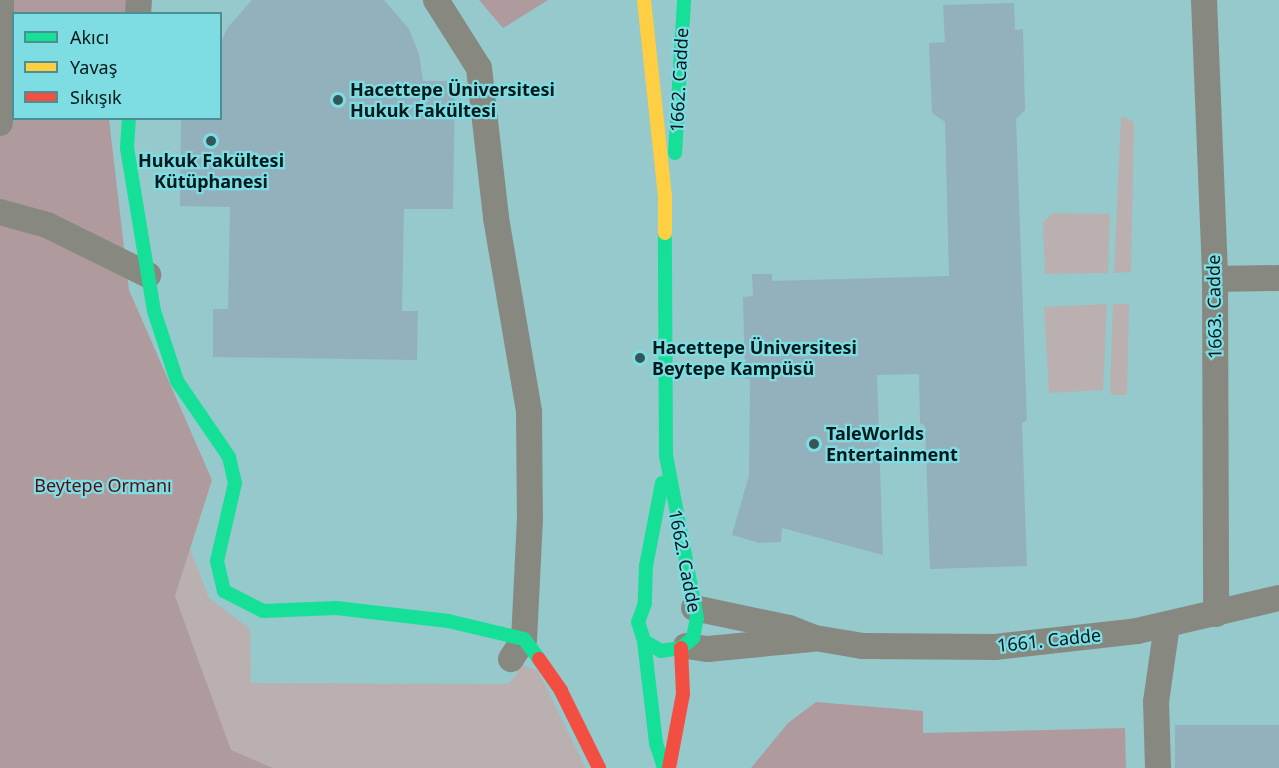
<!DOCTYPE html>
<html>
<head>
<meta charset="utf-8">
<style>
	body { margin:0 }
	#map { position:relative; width:1279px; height:768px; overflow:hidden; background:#95c9cc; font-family:"Noto Sans",sans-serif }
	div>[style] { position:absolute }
	.green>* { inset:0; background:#bab0b0 }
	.forest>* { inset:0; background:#af9b9d }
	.building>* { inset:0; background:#93b1bd; transform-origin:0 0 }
	.street>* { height:26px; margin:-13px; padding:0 13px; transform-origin:13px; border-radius:13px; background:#878981 }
	.fast>* { height:14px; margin:-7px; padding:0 7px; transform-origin:7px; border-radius:7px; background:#16e098 }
	.slow>* { height:14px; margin:-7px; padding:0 7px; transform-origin:7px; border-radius:7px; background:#ffcf43 }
	.jam>* { height:14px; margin:-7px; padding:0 7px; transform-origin:7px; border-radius:7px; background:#f24e42 }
	.dots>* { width:16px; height:16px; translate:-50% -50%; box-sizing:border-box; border:3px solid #7edde3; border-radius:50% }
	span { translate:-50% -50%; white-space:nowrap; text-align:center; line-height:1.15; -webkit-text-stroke:4.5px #7edde3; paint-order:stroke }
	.street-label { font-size:18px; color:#00191b }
	.poi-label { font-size:18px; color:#00191b; font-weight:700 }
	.left { translate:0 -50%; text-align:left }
	.park-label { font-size:18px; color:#550d15 }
	.legend { position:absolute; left:12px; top:12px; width:210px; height:108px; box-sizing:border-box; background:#7edde3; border:2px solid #4c8f93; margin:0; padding:8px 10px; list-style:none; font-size:18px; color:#00191b }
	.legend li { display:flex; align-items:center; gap:12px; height:30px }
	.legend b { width:30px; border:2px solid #4c8f93 }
</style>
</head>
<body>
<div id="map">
	<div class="green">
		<div style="clip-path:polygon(1121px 116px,1134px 122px,1131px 272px,1114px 273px)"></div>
		<div style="clip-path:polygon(1053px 213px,1110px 214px,1108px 273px,1045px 274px,1043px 222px)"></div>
		<div style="clip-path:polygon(1107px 304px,1103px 390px,1049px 393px,1044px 307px)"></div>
		<div style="clip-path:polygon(1113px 304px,1129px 304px,1127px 395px,1112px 395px,1110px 390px)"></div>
		<div style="clip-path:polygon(190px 549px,209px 598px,250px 629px,251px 683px,508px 684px,517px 674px,517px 663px,538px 671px,586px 768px,273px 768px,231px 751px,175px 596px)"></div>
	</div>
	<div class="forest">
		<div style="clip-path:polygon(0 0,130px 0,128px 13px,14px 14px,14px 118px,109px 119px,129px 290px,212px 480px,175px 596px,231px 750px,273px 768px,0 768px)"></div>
		<div style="clip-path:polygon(479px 0,548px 0,503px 28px)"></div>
		<div style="clip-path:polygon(816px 702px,923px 711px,923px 733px,1125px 728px,1126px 768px,751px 768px,788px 723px)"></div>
	</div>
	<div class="building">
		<div style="clip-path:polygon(252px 0,384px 0,409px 29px,419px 54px,423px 81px,455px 81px,453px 209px,404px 209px,402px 311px,418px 311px,417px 360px,213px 357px,213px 309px,228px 309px,230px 207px,180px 206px,181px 118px,220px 118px,220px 44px,228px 27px)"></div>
		<div style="clip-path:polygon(1014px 3px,1015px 30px,1023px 29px,1025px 110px,1016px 119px,1027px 420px,1022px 423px,1027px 566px,930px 569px,925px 426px,920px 423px,919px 374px,877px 375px,883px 555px,782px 528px,781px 542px,759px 543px,732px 535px,749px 475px,750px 379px,745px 379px,743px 297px,753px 296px,752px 274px,772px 274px,772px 281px,949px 276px,945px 122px,932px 113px,929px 43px,945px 42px,943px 5px)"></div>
		<div style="left:1175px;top:725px;width:104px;height:43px"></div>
	</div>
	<div class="street">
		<div style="left:436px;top:0;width:80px;rotate:57.7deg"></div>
		<div style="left:479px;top:68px;width:151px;rotate:83.5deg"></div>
		<div style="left:496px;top:218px;width:197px;rotate:80.3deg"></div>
		<div style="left:529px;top:412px;width:106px;rotate:89.5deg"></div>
		<div style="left:530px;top:518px;width:121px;rotate:92.8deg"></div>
		<div style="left:524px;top:639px;width:24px;rotate:123deg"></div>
		<div style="left:1204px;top:0;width:279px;rotate:87.7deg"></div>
		<div style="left:1215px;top:279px;width:335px;rotate:89.8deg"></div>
		<div style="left:138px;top:14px;width:14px;rotate:-86deg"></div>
		<div style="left:0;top:123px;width:123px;rotate:-89.5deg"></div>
		<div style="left:0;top:212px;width:49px;rotate:15.5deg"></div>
		<div style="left:47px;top:225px;width:113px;rotate:26.3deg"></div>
		<div style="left:1215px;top:279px;width:64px;rotate:-0.9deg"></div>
		<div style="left:694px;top:608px;width:97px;rotate:11.9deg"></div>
		<div style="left:789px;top:628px;width:28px;rotate:21deg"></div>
		<div style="left:815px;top:638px;width:49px;rotate:9.5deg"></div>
		<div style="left:863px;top:646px;width:132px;rotate:0.4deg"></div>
		<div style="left:995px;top:647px;width:143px;rotate:-6.4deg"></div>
		<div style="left:1137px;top:631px;width:146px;rotate:-13.1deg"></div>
		<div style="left:686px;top:646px;width:22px;rotate:8deg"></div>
		<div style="left:708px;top:649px;width:104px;rotate:-5.5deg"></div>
		<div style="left:1158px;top:768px;width:66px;rotate:-91.7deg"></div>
		<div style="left:1156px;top:702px;width:78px;rotate:-81.9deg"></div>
	</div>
	<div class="fast">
		<div style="left:129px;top:118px;width:30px;rotate:94deg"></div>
		<div style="left:127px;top:148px;width:165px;rotate:80.6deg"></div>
		<div style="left:154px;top:311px;width:74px;rotate:71.8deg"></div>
		<div style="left:177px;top:381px;width:92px;rotate:55.6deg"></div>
		<div style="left:229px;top:457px;width:27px;rotate:77deg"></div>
		<div style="left:235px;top:483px;width:80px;rotate:103deg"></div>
		<div style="left:217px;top:561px;width:31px;rotate:77deg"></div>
		<div style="left:224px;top:591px;width:44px;rotate:27.1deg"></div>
		<div style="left:263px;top:611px;width:73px;rotate:-2.4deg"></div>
		<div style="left:336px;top:608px;width:113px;rotate:6.6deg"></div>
		<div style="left:448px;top:621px;width:78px;rotate:13.3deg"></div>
		<div style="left:524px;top:639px;width:25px;rotate:53deg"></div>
		<div style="left:675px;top:153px;width:153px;rotate:-86.6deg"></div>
		<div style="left:662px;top:483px;width:85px;rotate:100.9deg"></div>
		<div style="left:646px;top:566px;width:37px;rotate:92deg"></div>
		<div style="left:645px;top:603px;width:20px;rotate:110deg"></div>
		<div style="left:638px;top:622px;width:20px;rotate:72deg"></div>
		<div style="left:644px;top:641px;width:103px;rotate:83.3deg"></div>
		<div style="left:656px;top:743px;width:26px;rotate:72deg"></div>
		<div style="left:644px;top:641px;width:20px;rotate:30deg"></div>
		<div style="left:661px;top:651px;width:20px;rotate:-9deg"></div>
		<div style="left:681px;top:648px;width:16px;rotate:-40deg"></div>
		<div style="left:693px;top:638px;width:20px;rotate:-79deg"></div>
		<div style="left:697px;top:618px;width:166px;rotate:-100.8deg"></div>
		<div style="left:666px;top:455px;width:222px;rotate:-90.3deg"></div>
	</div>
	<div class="slow">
		<div style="left:644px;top:0;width:196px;rotate:83.9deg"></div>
		<div style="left:665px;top:195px;width:38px;rotate:90deg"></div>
	</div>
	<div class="jam">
		<div style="left:539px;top:659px;width:39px;rotate:55deg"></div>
		<div style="left:561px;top:691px;width:86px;rotate:63.7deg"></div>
		<div style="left:669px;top:768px;width:75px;rotate:-79.3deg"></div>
		<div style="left:683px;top:694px;width:46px;rotate:-92.5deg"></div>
	</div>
	<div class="dots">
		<div style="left:338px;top:100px;background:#345759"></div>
		<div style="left:211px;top:141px;background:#345759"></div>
		<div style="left:640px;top:358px;background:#345759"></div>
		<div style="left:814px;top:444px;background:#345759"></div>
	</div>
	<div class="street-label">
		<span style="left:679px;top:80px;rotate:-87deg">1662. Cadde</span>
		<span style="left:1214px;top:307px;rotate:-91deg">1663. Cadde</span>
		<span style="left:685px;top:561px;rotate:79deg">1662. Cadde</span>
		<span style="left:1049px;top:640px;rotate:-6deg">1661. Cadde</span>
	</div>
	<div class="poi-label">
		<span class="left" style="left:350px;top:100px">Hacettepe Üniversitesi<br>Hukuk Fakültesi</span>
		<span style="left:211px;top:171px">Hukuk Fakültesi<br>Kütüphanesi</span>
		<span class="left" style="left:652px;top:358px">Hacettepe Üniversitesi<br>Beytepe Kampüsü</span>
		<span class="left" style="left:826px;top:444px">TaleWorlds<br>Entertainment</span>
	</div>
	<div class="park-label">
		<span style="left:103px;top:485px">Beytepe Ormanı</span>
	</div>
	<ul class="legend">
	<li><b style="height:8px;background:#16e098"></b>Akıcı</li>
	<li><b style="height:8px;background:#ffcf43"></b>Yavaş</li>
	<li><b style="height:8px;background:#f24e42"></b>Sıkışık</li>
	</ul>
</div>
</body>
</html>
